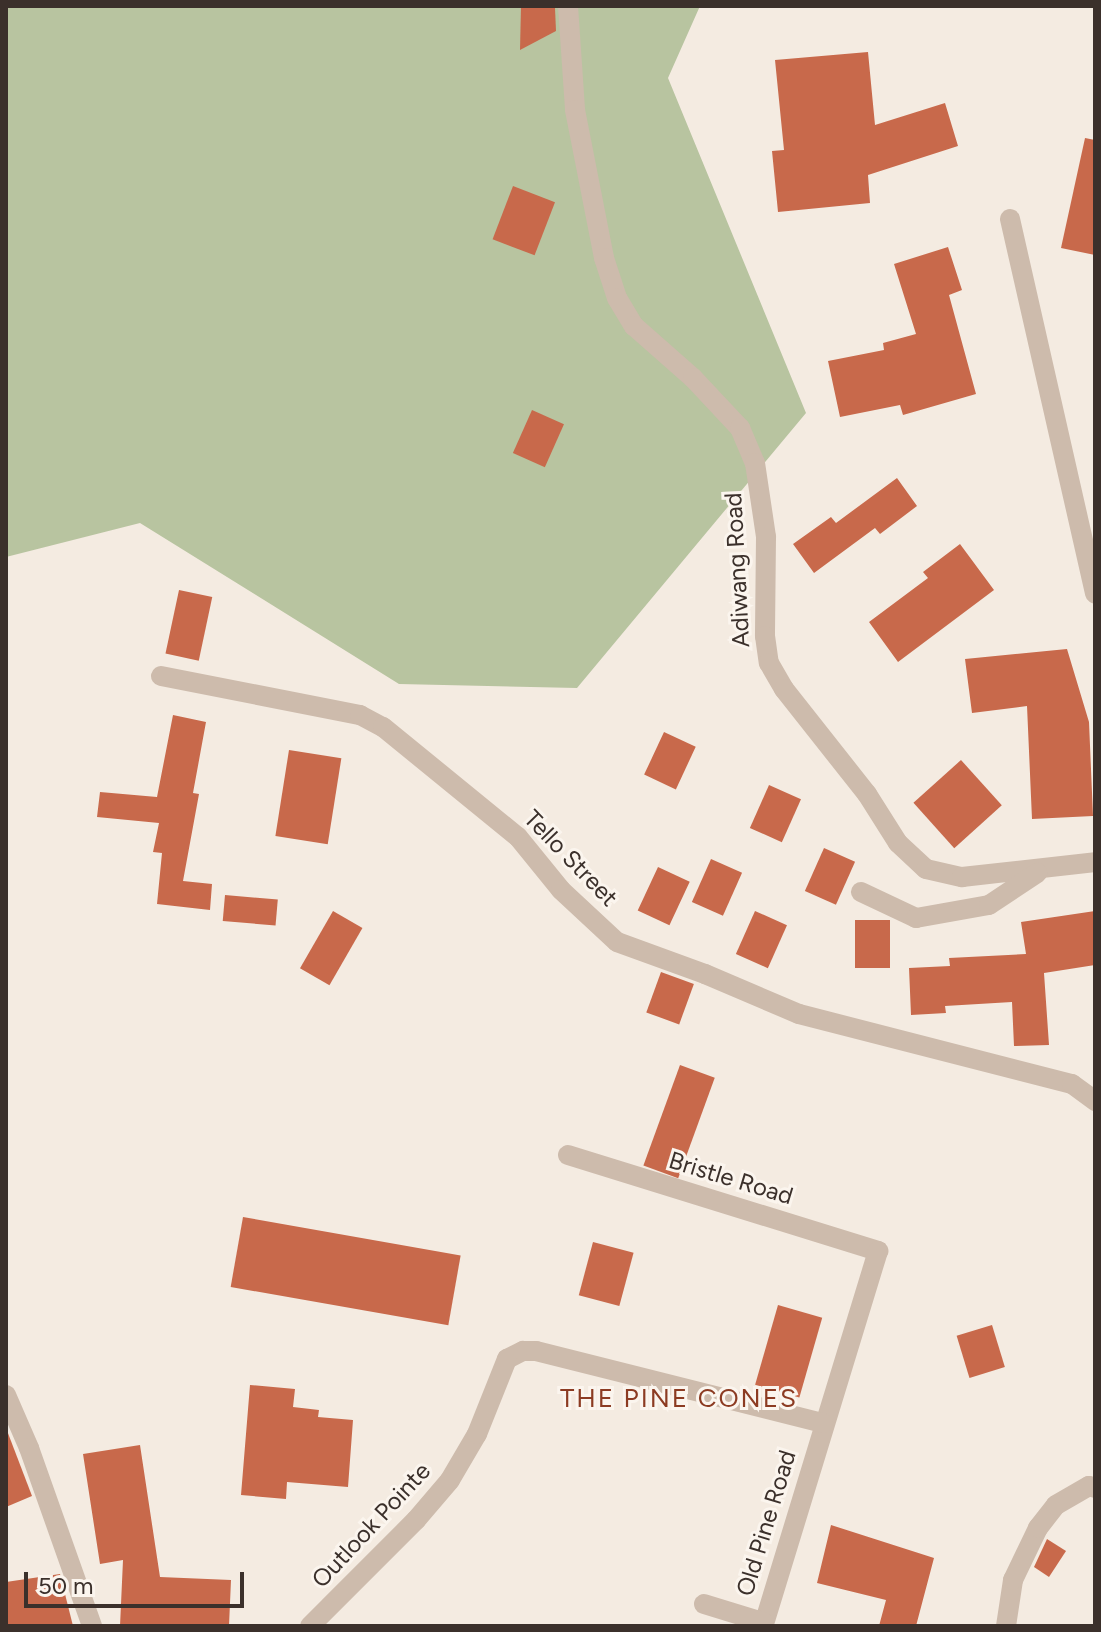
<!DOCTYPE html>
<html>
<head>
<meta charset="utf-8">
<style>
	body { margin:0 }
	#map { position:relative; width:1101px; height:1632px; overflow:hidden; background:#f4ebe1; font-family:Figtree,sans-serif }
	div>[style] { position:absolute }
	.green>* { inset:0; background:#b8c4a0 }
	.building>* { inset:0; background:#c8694b; transform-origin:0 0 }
	.minor>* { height:20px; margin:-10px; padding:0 10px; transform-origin:10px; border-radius:10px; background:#cdbbac }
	span { translate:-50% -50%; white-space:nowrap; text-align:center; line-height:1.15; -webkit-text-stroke:6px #fbf5ee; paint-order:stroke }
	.street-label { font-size:24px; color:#3b302b }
	.neighbourhood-label { font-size:26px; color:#8c3b22; letter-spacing:2px }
	.frame { position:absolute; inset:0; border:8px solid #3b302b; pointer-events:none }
	.scale { position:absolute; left:24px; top:1572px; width:220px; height:36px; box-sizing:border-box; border:4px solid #3b302b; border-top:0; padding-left:10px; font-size:24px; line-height:28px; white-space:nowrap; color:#3b302b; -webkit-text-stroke:6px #fbf5ee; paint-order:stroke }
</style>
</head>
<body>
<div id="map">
	<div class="green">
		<div style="clip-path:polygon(6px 6px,700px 6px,668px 78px,806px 413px,577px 688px,399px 684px,140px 523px,6px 557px)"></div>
	</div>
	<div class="building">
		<div style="clip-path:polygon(521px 6px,555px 8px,556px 31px,520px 50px)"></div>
		<div style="clip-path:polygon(868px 52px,875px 125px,945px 103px,958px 146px,868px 175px,870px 203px,778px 212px,772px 151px,784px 150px,775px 60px)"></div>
		<div style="clip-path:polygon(1085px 138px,1095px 140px,1095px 255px,1061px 248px)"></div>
		<div style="left:513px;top:186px;width:45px;height:57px;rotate:21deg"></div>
		<div style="clip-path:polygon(948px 247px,962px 290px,949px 295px,976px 394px,903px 415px,900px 405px,840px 417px,828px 361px,884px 350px,883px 343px,916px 334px,894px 264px)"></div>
		<div style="left:532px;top:410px;width:35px;height:47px;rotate:24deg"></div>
		<div style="clip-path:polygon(897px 478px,917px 506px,880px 534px,875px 528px,814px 573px,793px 544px,831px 517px,836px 523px)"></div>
		<div style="clip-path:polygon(960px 544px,994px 590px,898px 662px,869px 622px,928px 578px,923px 572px)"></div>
		<div style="left:179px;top:590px;width:34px;height:65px;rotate:12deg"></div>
		<div style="clip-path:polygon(1067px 649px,1089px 722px,1093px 816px,1032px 819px,1027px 706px,972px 713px,965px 659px)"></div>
		<div style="clip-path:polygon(173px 715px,206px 722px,193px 793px,199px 794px,183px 881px,212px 884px,210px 910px,157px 904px,162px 853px,153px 852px,159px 823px,97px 817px,100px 792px,157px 797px)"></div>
		<div style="left:664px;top:732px;width:35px;height:47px;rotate:25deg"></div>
		<div style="left:289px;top:750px;width:53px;height:87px;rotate:9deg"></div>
		<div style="left:961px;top:760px;width:61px;height:64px;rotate:48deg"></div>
		<div style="left:769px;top:785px;width:35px;height:47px;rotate:24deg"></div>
		<div style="left:824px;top:848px;width:34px;height:47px;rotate:24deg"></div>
		<div style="left:711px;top:859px;width:34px;height:47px;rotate:24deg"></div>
		<div style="left:658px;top:867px;width:35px;height:48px;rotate:25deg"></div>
		<div style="left:225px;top:895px;width:53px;height:26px;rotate:5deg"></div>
		<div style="left:333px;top:911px;width:34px;height:66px;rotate:30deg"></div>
		<div style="left:755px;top:911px;width:35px;height:47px;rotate:24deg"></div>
		<div style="clip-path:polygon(1095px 911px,1095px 965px,1044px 973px,1049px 1045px,1014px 1046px,1012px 1002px,945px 1006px,946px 1013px,911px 1015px,909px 968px,950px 966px,949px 958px,1026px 954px,1021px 922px)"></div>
		<div style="left:855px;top:920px;width:35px;height:48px"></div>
		<div style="left:661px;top:972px;width:35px;height:43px;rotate:20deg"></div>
		<div style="left:680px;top:1065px;width:37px;height:107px;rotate:20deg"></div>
		<div style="left:243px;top:1217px;width:221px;height:71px;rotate:10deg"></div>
		<div style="left:593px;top:1242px;width:42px;height:55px;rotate:15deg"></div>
		<div style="left:778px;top:1305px;width:46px;height:83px;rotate:16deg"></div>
		<div style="left:992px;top:1325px;width:44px;height:37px;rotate:73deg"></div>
		<div style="clip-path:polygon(250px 1385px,295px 1389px,293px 1407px,319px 1410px,318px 1417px,353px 1420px,348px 1487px,287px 1482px,286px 1499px,241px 1495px)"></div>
		<div style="clip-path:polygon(6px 1428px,32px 1496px,6px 1507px)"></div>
		<div style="clip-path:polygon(140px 1445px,160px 1577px,231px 1580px,229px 1626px,120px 1626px,123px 1560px,100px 1564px,83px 1454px)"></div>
		<div style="clip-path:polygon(831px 1525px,934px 1558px,916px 1626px,879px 1626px,886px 1600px,817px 1583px)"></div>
		<div style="clip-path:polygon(1047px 1539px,1066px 1551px,1049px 1577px,1034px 1567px)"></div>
		<div style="clip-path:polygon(60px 1574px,73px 1626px,6px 1626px,6px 1582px)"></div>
	</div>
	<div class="minor">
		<div style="left:568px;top:6px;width:104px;rotate:86.1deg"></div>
		<div style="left:575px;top:110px;width:151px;rotate:78.9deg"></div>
		<div style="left:604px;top:258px;width:42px;rotate:72deg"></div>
		<div style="left:617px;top:298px;width:33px;rotate:59deg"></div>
		<div style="left:634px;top:326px;width:79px;rotate:41.4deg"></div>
		<div style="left:693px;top:378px;width:69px;rotate:46.8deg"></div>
		<div style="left:740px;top:428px;width:38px;rotate:67deg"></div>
		<div style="left:755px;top:463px;width:75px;rotate:81.5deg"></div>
		<div style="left:766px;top:537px;width:99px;rotate:90.6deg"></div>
		<div style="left:765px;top:636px;width:27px;rotate:82deg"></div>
		<div style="left:769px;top:663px;width:30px;rotate:60deg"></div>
		<div style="left:784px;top:689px;width:134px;rotate:51.7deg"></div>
		<div style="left:867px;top:794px;width:58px;rotate:57.7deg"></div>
		<div style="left:898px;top:843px;width:38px;rotate:43deg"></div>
		<div style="left:926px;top:869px;width:37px;rotate:13deg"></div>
		<div style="left:962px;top:877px;width:134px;rotate:-6.4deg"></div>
		<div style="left:1010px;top:219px;width:384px;rotate:77.2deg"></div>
		<div style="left:161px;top:676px;width:203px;rotate:11.1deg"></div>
		<div style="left:360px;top:715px;width:26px;rotate:28deg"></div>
		<div style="left:383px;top:727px;width:174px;rotate:39.2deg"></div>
		<div style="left:518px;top:837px;width:68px;rotate:50.9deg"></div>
		<div style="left:561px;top:890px;width:76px;rotate:42.9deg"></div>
		<div style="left:617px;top:942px;width:94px;rotate:20deg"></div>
		<div style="left:705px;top:974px;width:102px;rotate:23.1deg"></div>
		<div style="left:799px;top:1014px;width:282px;rotate:14.4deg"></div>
		<div style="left:1072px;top:1084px;width:29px;rotate:36deg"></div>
		<div style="left:861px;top:892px;width:61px;rotate:25.3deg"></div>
		<div style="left:916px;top:918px;width:74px;rotate:-10.1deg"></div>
		<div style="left:989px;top:905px;width:58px;rotate:-33.7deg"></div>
		<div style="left:568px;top:1155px;width:325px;rotate:17.2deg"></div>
		<div style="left:878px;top:1251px;width:392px;rotate:107deg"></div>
		<div style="left:6px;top:1395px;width:58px;rotate:66.5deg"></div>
		<div style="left:29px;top:1448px;width:189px;rotate:70.5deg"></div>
		<div style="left:704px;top:1604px;width:62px;rotate:17deg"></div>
		<div style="left:310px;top:1626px;width:150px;rotate:-45deg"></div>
		<div style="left:416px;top:1520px;width:52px;rotate:-49.6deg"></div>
		<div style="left:450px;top:1480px;width:53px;rotate:-59.6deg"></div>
		<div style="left:477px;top:1434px;width:81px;rotate:-68.2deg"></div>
		<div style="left:507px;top:1359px;width:18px;rotate:-27deg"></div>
		<div style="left:523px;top:1351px;width:13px"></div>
		<div style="left:536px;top:1351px;width:296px;rotate:14.1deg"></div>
		<div style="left:1006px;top:1626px;width:47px;rotate:-81.3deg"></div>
		<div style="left:1013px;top:1580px;width:58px;rotate:-64.3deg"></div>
		<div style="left:1038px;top:1528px;width:29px;rotate:-52deg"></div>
		<div style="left:1056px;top:1505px;width:38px;rotate:-30deg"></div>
		<div style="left:1089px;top:1486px;width:6px;rotate:18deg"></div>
	</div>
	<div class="street-label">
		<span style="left:737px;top:570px;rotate:-93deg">Adiwang Road</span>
		<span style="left:571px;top:858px;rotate:46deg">Tello Street</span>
		<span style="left:731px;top:1178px;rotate:17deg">Bristle Road</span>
		<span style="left:766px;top:1523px;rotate:-73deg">Old Pine Road</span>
		<span style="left:371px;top:1525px;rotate:-47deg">Outlook Pointe</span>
	</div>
	<div class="neighbourhood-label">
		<span style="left:679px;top:1399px">THE PINE CONES</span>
	</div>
	<div class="frame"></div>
	<div class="scale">50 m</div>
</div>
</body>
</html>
